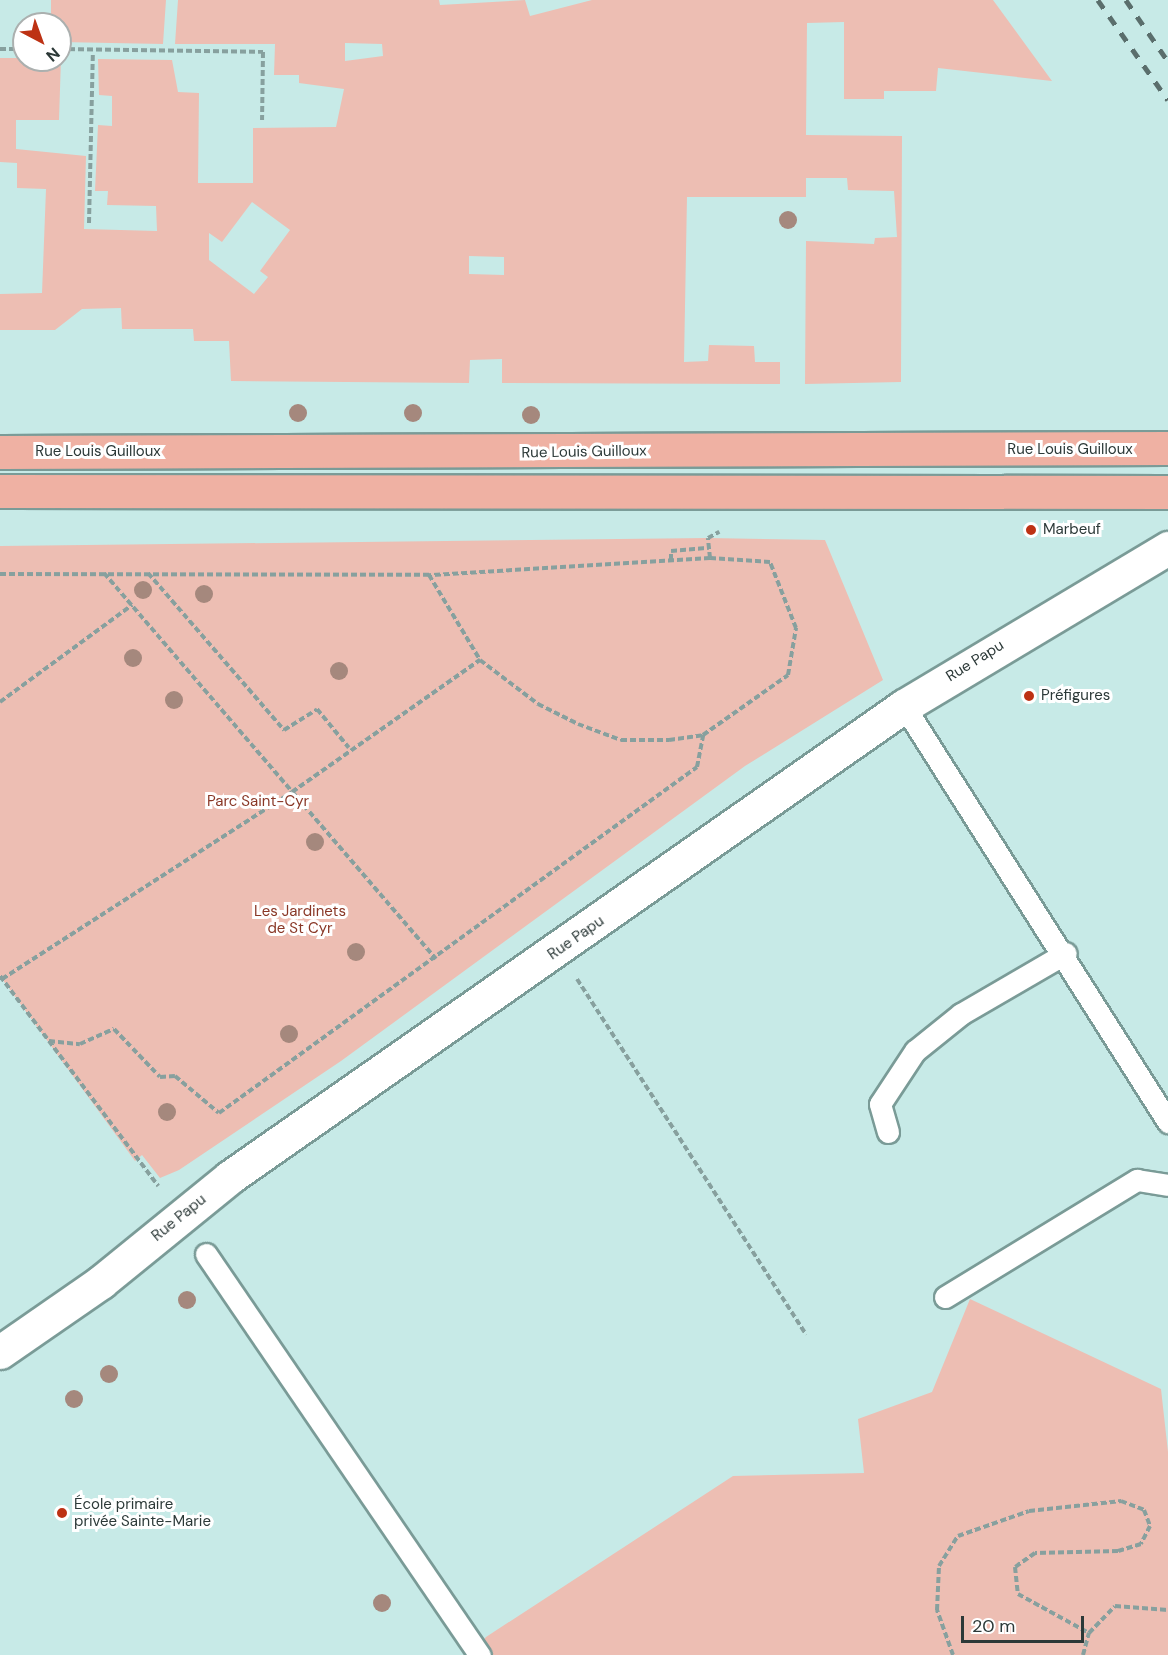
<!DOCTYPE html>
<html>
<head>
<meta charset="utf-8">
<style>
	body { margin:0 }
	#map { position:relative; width:1168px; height:1655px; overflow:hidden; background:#c7eae7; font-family:"DM Sans",sans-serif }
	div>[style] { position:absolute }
	.green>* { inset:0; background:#edbeb3 }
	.path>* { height:4px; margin-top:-2px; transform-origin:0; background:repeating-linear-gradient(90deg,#87a09e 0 6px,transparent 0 9px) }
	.roads { filter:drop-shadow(2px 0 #7a9b97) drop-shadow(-2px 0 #7a9b97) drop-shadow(0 2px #7a9b97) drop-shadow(0 -2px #7a9b97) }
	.lane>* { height:21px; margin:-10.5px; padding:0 10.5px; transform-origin:10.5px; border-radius:10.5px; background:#fff }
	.street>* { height:33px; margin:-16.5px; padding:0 16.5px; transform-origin:16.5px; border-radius:16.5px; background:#fff }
	.primary>* { height:33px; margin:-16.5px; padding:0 16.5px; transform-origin:16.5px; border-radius:16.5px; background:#efb1a3 }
	.rail>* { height:4.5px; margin-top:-2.25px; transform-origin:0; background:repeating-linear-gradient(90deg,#5a6e6c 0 10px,transparent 0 20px) }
	.trees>* { width:18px; height:18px; margin:-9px; border-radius:50%; background:#a5887d }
	.dots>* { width:16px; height:16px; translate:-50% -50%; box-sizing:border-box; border:3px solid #fff; border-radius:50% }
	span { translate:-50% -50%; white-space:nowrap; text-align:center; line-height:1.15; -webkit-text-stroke:6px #fff; paint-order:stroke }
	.street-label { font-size:15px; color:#2c3938 }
	.poi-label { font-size:15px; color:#2c3938 }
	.left { translate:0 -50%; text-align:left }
	.park-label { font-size:15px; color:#893726 }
	.north { position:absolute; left:12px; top:12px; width:60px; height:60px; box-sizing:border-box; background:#fff; border:2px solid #abb0af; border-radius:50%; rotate:139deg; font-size:16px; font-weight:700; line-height:24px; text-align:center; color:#2c3938 }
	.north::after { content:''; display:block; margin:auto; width:21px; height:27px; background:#bd3214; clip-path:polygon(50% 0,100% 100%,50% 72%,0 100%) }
	.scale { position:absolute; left:961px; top:1616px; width:123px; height:27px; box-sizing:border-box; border:3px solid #2c3938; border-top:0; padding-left:8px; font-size:18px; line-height:21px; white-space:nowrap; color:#2c3938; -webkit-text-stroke:4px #fff; paint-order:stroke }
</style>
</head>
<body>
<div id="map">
	<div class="green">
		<div style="clip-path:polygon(51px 0,166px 0,163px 44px,60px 42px,61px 21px,51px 20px)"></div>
		<div style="clip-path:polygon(evenodd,178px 0,439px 0,440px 5px,525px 0,530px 16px,592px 0,993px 0,1052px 81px,938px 68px,936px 91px,884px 91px,884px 99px,844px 99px,844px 22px,807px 23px,806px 135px,902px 136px,901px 382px,805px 384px,806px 241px,874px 244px,875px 238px,897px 237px,894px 191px,848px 190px,847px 178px,806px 178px,806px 197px,687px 197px,684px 362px,708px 361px,709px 345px,754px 346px,755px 362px,780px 362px,780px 384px,502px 383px,502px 359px,470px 360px,469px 383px,231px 381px,229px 341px,194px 341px,193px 329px,122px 329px,121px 308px,82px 309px,55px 330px,0 330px,0 294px,42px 293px,46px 189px,17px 188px,17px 163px,0 162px,0 58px,61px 58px,59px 120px,16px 120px,16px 149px,86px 156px,84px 229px,157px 231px,156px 206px,107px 205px,108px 191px,95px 191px,98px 125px,112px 126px,112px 96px,99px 95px,98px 59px,172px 60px,178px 92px,199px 93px,198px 183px,253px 183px,253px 128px,336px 127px,344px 89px,299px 83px,299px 75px,274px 75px,275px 44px,175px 44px,178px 0,345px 43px,382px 44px,383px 56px,345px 61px,345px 43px,178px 0,252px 202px,290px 230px,260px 271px,268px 277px,254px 294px,209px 260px,209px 233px,222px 242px,252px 202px,178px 0,469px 256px,504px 257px,504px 275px,469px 274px,469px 256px)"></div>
		<div style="clip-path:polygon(708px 538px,825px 540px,883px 680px,745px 766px,341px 1061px,179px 1170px,160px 1178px,142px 1155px,135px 1161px,0 976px,0 546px)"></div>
		<div style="clip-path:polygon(970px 1299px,1161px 1389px,1168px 1452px,1168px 1655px,470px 1655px,486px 1637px,733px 1476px,864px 1473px,858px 1419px,932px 1392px)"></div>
	</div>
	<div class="path">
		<div style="left:0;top:49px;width:24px"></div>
		<div style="left:60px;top:49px;width:203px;rotate:0.8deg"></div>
		<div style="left:263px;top:52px;width:68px;rotate:90.8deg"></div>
		<div style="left:89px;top:223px;width:171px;rotate:-88.7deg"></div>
		<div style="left:710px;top:558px;width:20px;rotate:-96deg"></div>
		<div style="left:708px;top:538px;width:13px;rotate:-29deg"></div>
		<div style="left:671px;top:560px;width:9px;rotate:-90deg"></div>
		<div style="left:671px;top:551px;width:38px;rotate:-5deg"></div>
		<div style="left:104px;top:573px;width:509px;rotate:49.3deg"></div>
		<div style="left:148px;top:573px;width:208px;rotate:49.1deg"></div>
		<div style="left:284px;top:730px;width:39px;rotate:-32deg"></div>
		<div style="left:317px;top:709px;width:50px;rotate:50.6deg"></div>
		<div style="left:0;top:574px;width:429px;rotate:0.1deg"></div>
		<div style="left:0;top:702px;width:164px;rotate:-36.3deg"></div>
		<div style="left:0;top:976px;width:263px;rotate:53deg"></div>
		<div style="left:2px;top:979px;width:345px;rotate:-32.8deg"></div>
		<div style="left:292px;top:792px;width:230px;rotate:-35.1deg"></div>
		<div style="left:480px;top:660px;width:73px;rotate:37.2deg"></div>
		<div style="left:538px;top:704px;width:45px;rotate:26.6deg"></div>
		<div style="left:578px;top:724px;width:46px;rotate:20.4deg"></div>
		<div style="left:621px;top:740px;width:48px"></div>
		<div style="left:669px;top:740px;width:34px;rotate:-8deg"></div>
		<div style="left:703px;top:735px;width:104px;rotate:-35.2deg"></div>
		<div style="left:788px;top:675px;width:48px;rotate:-80.3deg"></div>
		<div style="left:796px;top:628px;width:71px;rotate:-111.5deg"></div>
		<div style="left:770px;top:562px;width:60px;rotate:-176.2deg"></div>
		<div style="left:710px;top:558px;width:282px;rotate:176.5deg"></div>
		<div style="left:429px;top:575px;width:99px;rotate:59deg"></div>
		<div style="left:577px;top:979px;width:423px;rotate:57.2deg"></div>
		<div style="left:49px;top:1041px;width:31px;rotate:6deg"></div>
		<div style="left:80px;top:1044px;width:37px;rotate:-24deg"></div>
		<div style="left:114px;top:1029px;width:66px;rotate:46.2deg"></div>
		<div style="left:160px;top:1077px;width:15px;rotate:-4deg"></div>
		<div style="left:175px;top:1076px;width:57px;rotate:40.1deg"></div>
		<div style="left:219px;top:1113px;width:590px;rotate:-35.9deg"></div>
		<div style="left:697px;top:767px;width:33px;rotate:-79deg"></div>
		<div style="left:953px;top:1655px;width:48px;rotate:-109.6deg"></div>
		<div style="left:937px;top:1610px;width:44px;rotate:-87.4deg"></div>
		<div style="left:939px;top:1566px;width:36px;rotate:-58deg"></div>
		<div style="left:958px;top:1536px;width:75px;rotate:-19.4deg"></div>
		<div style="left:1029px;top:1511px;width:93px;rotate:-6.2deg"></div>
		<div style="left:1121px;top:1501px;width:25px;rotate:21deg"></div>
		<div style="left:1144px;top:1510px;width:17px;rotate:69deg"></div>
		<div style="left:1150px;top:1526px;width:20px;rotate:117deg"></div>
		<div style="left:1141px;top:1544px;width:24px;rotate:163deg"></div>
		<div style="left:1118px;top:1551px;width:83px;rotate:178.6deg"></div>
		<div style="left:1035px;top:1553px;width:24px;rotate:145deg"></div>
		<div style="left:1015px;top:1567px;width:27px;rotate:84deg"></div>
		<div style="left:1018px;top:1594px;width:81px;rotate:28.8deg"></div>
		<div style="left:1083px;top:1655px;width:23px;rotate:-75deg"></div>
		<div style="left:1089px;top:1633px;width:37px;rotate:-46deg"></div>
		<div style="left:1115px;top:1606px;width:53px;rotate:4.3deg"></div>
	</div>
	<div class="roads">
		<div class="lane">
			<div style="left:904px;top:706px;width:493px;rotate:57.6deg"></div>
			<div style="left:888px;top:1132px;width:29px;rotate:-106deg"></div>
			<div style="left:880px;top:1104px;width:64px;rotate:-56.6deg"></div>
			<div style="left:915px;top:1051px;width:59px;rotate:-38.8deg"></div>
			<div style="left:961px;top:1014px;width:121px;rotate:-30.2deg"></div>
			<div style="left:206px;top:1254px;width:486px;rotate:55.7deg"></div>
			<div style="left:945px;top:1297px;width:225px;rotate:-31.4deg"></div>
			<div style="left:1137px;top:1180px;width:31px;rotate:9deg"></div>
		</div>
		<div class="street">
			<div style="left:0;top:1352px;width:123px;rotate:-34.7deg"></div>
			<div style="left:101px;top:1282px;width:166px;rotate:-39.1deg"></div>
			<div style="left:230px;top:1177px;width:822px;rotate:-34.95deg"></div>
			<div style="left:904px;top:706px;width:308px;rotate:-30.9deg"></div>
		</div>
		<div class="primary">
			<div style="left:0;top:452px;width:1168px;rotate:-0.2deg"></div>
			<div style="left:0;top:491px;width:1168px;rotate:0.05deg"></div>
		</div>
	</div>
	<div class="rail">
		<div style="left:1098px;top:0;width:122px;rotate:55deg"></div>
		<div style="left:1126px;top:0;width:74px;rotate:55.5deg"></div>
	</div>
	<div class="trees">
		<div style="left:788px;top:220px"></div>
		<div style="left:298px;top:413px"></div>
		<div style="left:413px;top:413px"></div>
		<div style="left:531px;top:415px"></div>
		<div style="left:143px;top:590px"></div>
		<div style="left:204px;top:594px"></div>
		<div style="left:133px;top:658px"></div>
		<div style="left:339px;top:671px"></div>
		<div style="left:174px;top:700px"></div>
		<div style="left:315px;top:842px"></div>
		<div style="left:356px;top:952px"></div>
		<div style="left:289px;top:1034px"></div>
		<div style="left:167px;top:1112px"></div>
		<div style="left:187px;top:1300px"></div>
		<div style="left:109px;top:1374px"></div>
		<div style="left:74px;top:1399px"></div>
		<div style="left:382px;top:1603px"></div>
	</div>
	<div class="dots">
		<div style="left:1031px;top:530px;background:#bd3214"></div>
		<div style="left:1029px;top:696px;background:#bd3214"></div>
		<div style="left:62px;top:1513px;background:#bd3214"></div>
	</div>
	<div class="street-label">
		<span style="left:1070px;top:450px">Rue Louis Guilloux</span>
		<span style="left:98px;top:452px">Rue Louis Guilloux</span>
		<span style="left:584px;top:452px;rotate:-1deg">Rue Louis Guilloux</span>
		<span style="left:975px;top:661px;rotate:-32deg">Rue Papu</span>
		<span style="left:576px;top:938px;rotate:-35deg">Rue Papu</span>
		<span style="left:179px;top:1218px;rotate:-39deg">Rue Papu</span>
	</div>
	<div class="poi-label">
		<span class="left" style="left:1043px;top:530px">Marbeuf</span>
		<span class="left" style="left:1041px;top:696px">Préfigures</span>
		<span class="left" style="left:74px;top:1513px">École primaire<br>privée Sainte-Marie</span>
	</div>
	<div class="park-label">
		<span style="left:258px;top:802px">Parc Saint-Cyr</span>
		<span style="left:300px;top:920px">Les Jardinets<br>de St Cyr</span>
	</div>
	<div class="north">N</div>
	<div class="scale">20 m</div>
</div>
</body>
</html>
